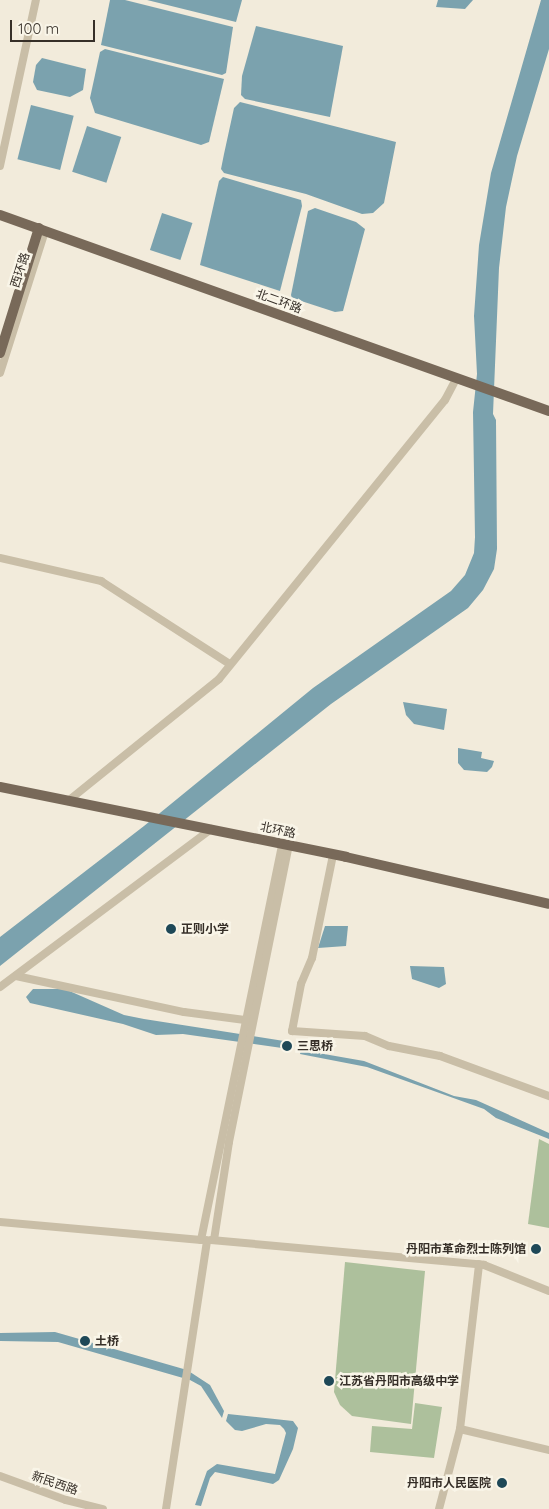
<!DOCTYPE html>
<html>
<head>
<meta charset="utf-8">
<style>
	body { margin:0 }
	#map { position:relative; width:549px; height:1509px; overflow:hidden; background:#f2ebdb; font-family:Quicksand,"Noto Sans SC",sans-serif }
	div>[style] { position:absolute }
	.green>* { inset:0; background:#adc09c }
	.water>* { inset:0; background:#7ba2ae; transform-origin:0 0 }
	.minor>* { height:8px; margin:-4px; padding:0 4px; transform-origin:4px; border-radius:4px; background:#c9bea7 }
	.major>* { height:10px; margin:-5px; padding:0 5px; transform-origin:5px; border-radius:5px; background:#786959 }
	.dots>* { width:14px; height:14px; translate:-50% -50%; box-sizing:border-box; border:2px solid #f9f5e8; border-radius:50% }
	span { translate:-50% -50%; white-space:nowrap; text-align:center; line-height:1.15; -webkit-text-stroke:5px #f9f5e8; paint-order:stroke }
	.street-label { font-size:12px; color:#362f28 }
	.poi-label { font-size:12px; color:#362f28; font-weight:700 }
	.left { translate:0 -50%; text-align:left }
	.right { translate:-100% -50%; text-align:right }
	.scale { position:absolute; left:10px; top:20px; width:85px; height:22px; box-sizing:border-box; border:2px solid #362f28; border-top:0; padding-left:6px; font-size:15px; line-height:18px; white-space:nowrap; color:#362f28; -webkit-text-stroke:4px #f9f5e8; paint-order:stroke }
</style>
</head>
<body>
<div id="map">
	<div class="green">
		<div style="clip-path:polygon(539px 1139px,549px 1144px,549px 1228px,528px 1224px)"></div>
		<div style="clip-path:polygon(345px 1262px,425px 1271px,411px 1424px,352px 1416px,340px 1405px,334px 1392px)"></div>
		<div style="clip-path:polygon(415px 1403px,442px 1407px,434px 1458px,370px 1452px,372px 1426px,412px 1429px)"></div>
	</div>
	<div class="water">
		<div style="clip-path:polygon(110px 0,125px 0,233px 27px,226px 73px,222px 75px,101px 45px)"></div>
		<div style="clip-path:polygon(147px 0,242px 0,236px 22px)"></div>
		<div style="clip-path:polygon(438px 0,473px 0,465px 9px,436px 7px)"></div>
		<div style="clip-path:polygon(541px 0,549px 0,549px 49px,517px 156px,506px 207px,499px 268px,493px 414px,496px 420px,497px 549px,494px 569px,483px 590px,468px 608px,331px 704px,0 966px,0 937px,144px 826px,313px 688px,451px 591px,465px 575px,474px 553px,475px 537px,473px 412px,477px 374px,474px 316px,479px 245px,491px 173px)"></div>
		<div style="clip-path:polygon(256px 26px,343px 46px,330px 117px,245px 99px,241px 95px,242px 76px)"></div>
		<div style="clip-path:polygon(105px 49px,224px 79px,209px 142px,201px 145px,95px 113px,90px 98px,100px 52px)"></div>
		<div style="clip-path:polygon(42px 58px,86px 69px,83px 90px,70px 97px,37px 90px,33px 82px,36px 65px)"></div>
		<div style="clip-path:polygon(240px 102px,396px 142px,384px 203px,373px 213px,362px 214px,306px 194px,224px 173px,221px 169px,224px 154px,234px 108px)"></div>
		<div style="left:31px;top:105px;width:44px;height:56px;rotate:14deg"></div>
		<div style="left:87px;top:126px;width:36px;height:48px;rotate:18deg"></div>
		<div style="clip-path:polygon(223px 177px,301px 200px,302px 206px,280px 291px,200px 265px,219px 181px)"></div>
		<div style="clip-path:polygon(315px 208px,356px 222px,365px 229px,343px 311px,335px 312px,292px 298px,291px 295px,308px 211px)"></div>
		<div style="left:162px;top:213px;width:32px;height:39px;rotate:18deg"></div>
		<div style="clip-path:polygon(403px 702px,447px 709px,444px 730px,414px 724px,406px 715px)"></div>
		<div style="clip-path:polygon(458px 748px,482px 752px,481px 758px,494px 761px,492px 767px,487px 772px,464px 770px,458px 763px)"></div>
		<div style="clip-path:polygon(325px 926px,348px 926px,346px 946px,318px 948px)"></div>
		<div style="clip-path:polygon(410px 966px,444px 967px,446px 984px,439px 988px,412px 979px)"></div>
		<div style="clip-path:polygon(33px 989px,65px 989px,124px 1015px,144px 1019px,284px 1041px,282px 1048px,183px 1034px,156px 1035px,123px 1024px,30px 1003px,26px 997px)"></div>
		<div style="clip-path:polygon(301px 1050px,364px 1061px,454px 1096px,476px 1100px,549px 1133px,549px 1139px,496px 1118px,484px 1109px,367px 1067px,300px 1054px)"></div>
		<div style="clip-path:polygon(55px 1332px,187px 1370px,210px 1385px,224px 1411px,222px 1418px,201px 1386px,190px 1380px,58px 1342px,0 1341px,0 1333px)"></div>
		<div style="clip-path:polygon(228px 1414px,293px 1421px,298px 1428px,293px 1449px,279px 1480px,273px 1484px,215px 1472px,210px 1478px,201px 1506px,195px 1505px,207px 1471px,217px 1464px,275px 1474px,286px 1433px,284px 1429px,280px 1425px,266px 1424px,242px 1431px,235px 1430px,226px 1421px)"></div>
	</div>
	<div class="minor">
		<div style="left:0;top:166px;width:170px;rotate:-77.8deg"></div>
		<div style="left:0;top:373px;width:149px;rotate:-72.4deg"></div>
		<div style="left:0;top:558px;width:104px;rotate:12.8deg"></div>
		<div style="left:101px;top:581px;width:151px;rotate:32.8deg"></div>
		<div style="left:68px;top:801px;width:194px;rotate:-38.9deg"></div>
		<div style="left:219px;top:679px;width:359px;rotate:-51deg"></div>
		<div style="left:445px;top:400px;width:19px;rotate:-62deg"></div>
		<div style="left:333px;top:855px;width:105px;rotate:101.5deg"></div>
		<div style="left:312px;top:958px;width:28px;rotate:113deg"></div>
		<div style="left:301px;top:984px;width:48px;rotate:100.8deg"></div>
		<div style="left:292px;top:1031px;width:73px;rotate:3.9deg"></div>
		<div style="left:365px;top:1036px;width:26px;rotate:23deg"></div>
		<div style="left:389px;top:1046px;width:52px;rotate:11.1deg"></div>
		<div style="left:440px;top:1056px;width:116px;rotate:20.2deg"></div>
		<div style="left:16px;top:976px;width:172px;rotate:12.1deg"></div>
		<div style="left:184px;top:1012px;width:69px;rotate:7.5deg"></div>
		<div style="left:0;top:987px;width:264px;rotate:-36.8deg"></div>
		<div style="left:0;top:1222px;width:202px;rotate:5.1deg"></div>
		<div style="left:201px;top:1240px;width:404px;rotate:-78.4deg"></div>
		<div style="left:211px;top:1240px;width:274px;rotate:5.2deg"></div>
		<div style="left:484px;top:1265px;width:70px;rotate:21.8deg"></div>
		<div style="left:214px;top:1240px;width:99px;rotate:-81.3deg"></div>
		<div style="left:229px;top:1142px;width:303px;rotate:-78.6deg"></div>
		<div style="left:460px;top:1429px;width:91px;rotate:13.3deg"></div>
		<div style="left:0;top:1476px;width:70px;rotate:20deg"></div>
		<div style="left:66px;top:1500px;width:38px;rotate:14deg"></div>
		<div style="left:166px;top:1509px;width:272px;rotate:-81.3deg"></div>
		<div style="left:439px;top:1509px;width:83px;rotate:-75.3deg"></div>
		<div style="left:460px;top:1429px;width:166px;rotate:-83.4deg"></div>
	</div>
	<div class="major">
		<div style="left:0;top:215px;width:583px;rotate:19.65deg"></div>
		<div style="left:0;top:353px;width:131px;rotate:-72.7deg"></div>
		<div style="left:0;top:787px;width:353px;rotate:11.4deg"></div>
		<div style="left:346px;top:857px;width:208px;rotate:13deg"></div>
	</div>
	<div class="dots">
		<div style="left:171px;top:929px;background:#1e4857"></div>
		<div style="left:287px;top:1046px;background:#1e4857"></div>
		<div style="left:536px;top:1249px;background:#1e4857"></div>
		<div style="left:85px;top:1341px;background:#1e4857"></div>
		<div style="left:329px;top:1381px;background:#1e4857"></div>
		<div style="left:502px;top:1483px;background:#1e4857"></div>
	</div>
	<div class="street-label">
		<span style="left:20px;top:270px;rotate:-72deg">西环路</span>
		<span style="left:279px;top:301px;rotate:20deg">北二环路</span>
		<span style="left:278px;top:830px;rotate:12deg">北环路</span>
		<span style="left:55px;top:1483px;rotate:19deg">新民西路</span>
	</div>
	<div class="poi-label">
		<span class="left" style="left:181px;top:929px">正则小学</span>
		<span class="left" style="left:297px;top:1046px">三思桥</span>
		<span class="right" style="left:526px;top:1249px">丹阳市革命烈士陈列馆</span>
		<span class="left" style="left:95px;top:1341px">土桥</span>
		<span class="left" style="left:339px;top:1381px">江苏省丹阳市高级中学</span>
		<span class="right" style="left:491px;top:1483px">丹阳市人民医院</span>
	</div>
	<div class="scale">100 m</div>
</div>
</body>
</html>
